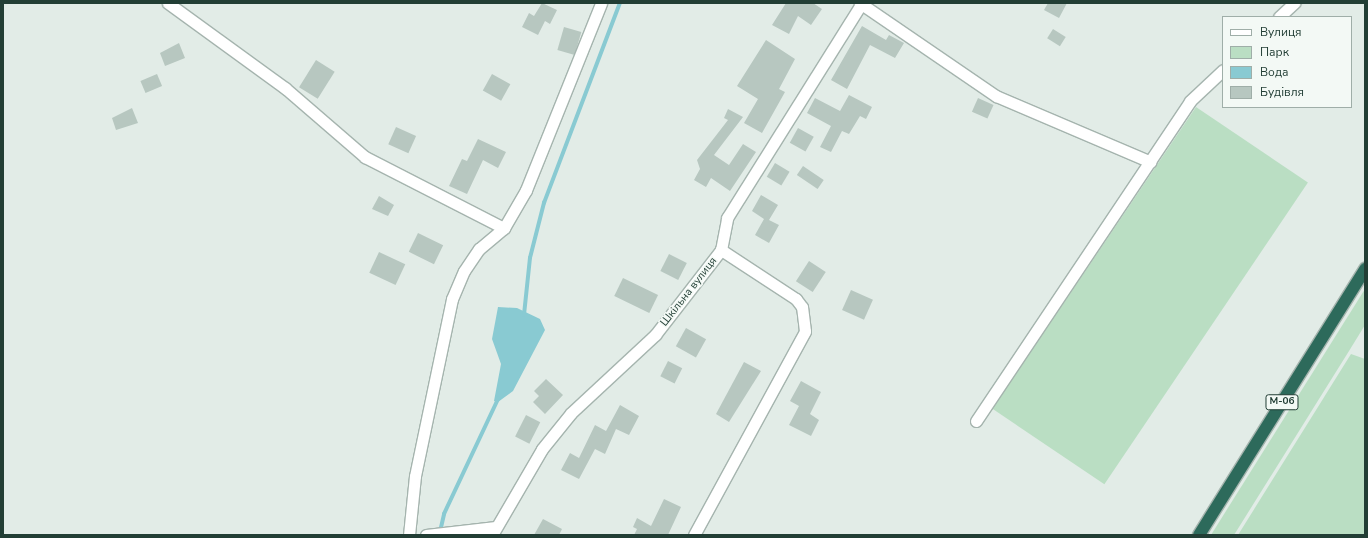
<!DOCTYPE html>
<html>
<head>
<meta charset="utf-8">
<style>
	body { margin:0 }
	#map { position:relative; width:1368px; height:538px; overflow:hidden; background:#e2ece7; font-family:"Nunito Sans",sans-serif }
	div>[style] { position:absolute }
	.green>* { inset:0; background:#badec3; transform-origin:0 0 }
	.water>* { inset:0; background:#89cad2 }
	.stream>* { height:3.5px; margin:-1.75px; padding:0 1.75px; transform-origin:1.75px; border-radius:1.75px; background:#89cad2 }
	.building>* { inset:0; background:#b7c7c0; transform-origin:0 0 }
	.roads { filter:drop-shadow(1px 0 #a5b4ae) drop-shadow(-1px 0 #a5b4ae) drop-shadow(0 1px #a5b4ae) drop-shadow(0 -1px #a5b4ae) }
	.minor>* { height:11px; margin:-5.5px; padding:0 5.5px; transform-origin:5.5px; border-radius:5.5px; background:#fff }
	.highway>* { height:12px; margin:-6px; padding:0 6px; transform-origin:6px; border-radius:6px; background:#2d6a5b }
	span { translate:-50% -50%; white-space:nowrap; text-align:center; line-height:1.15; -webkit-text-stroke:3px #f3f9f5; paint-order:stroke }
	.shield-label span { padding:1px 3px; background:#f3f9f5; border:1px solid; border-radius:3px; -webkit-text-stroke-width:0 }
	.shield-label { font-size:10px; color:#223e35; font-weight:700 }
	.street-label { font-size:11px; color:#223e35 }
	.frame { position:absolute; inset:0; border:4px solid #223e35; pointer-events:none }
	.legend { position:absolute; left:1222px; top:16px; width:130px; height:92px; box-sizing:border-box; background:#f3f9f5; border:1px solid #9faea8; margin:0; padding:5px 7px; list-style:none; font-size:12px; color:#223e35 }
	.legend li { display:flex; align-items:center; gap:8px; height:20px }
	.legend b { width:20px; border:1px solid #9faea8 }
</style>
</head>
<body>
<div id="map">
	<div class="green">
		<div style="left:1196px;top:107px;width:135px;height:364px;rotate:34deg"></div>
		<div style="clip-path:polygon(1365px 289px,1365px 325px,1349px 351px,1234px 535px,1211px 535px)"></div>
		<div style="clip-path:polygon(1351px 354px,1365px 359px,1365px 535px,1238px 535px)"></div>
	</div>
	<div class="water">
		<div style="clip-path:polygon(498px 307px,517px 308px,540px 319px,545px 330px,513px 391px,498px 402px,494px 401px,501px 364px,492px 339px)"></div>
	</div>
	<div class="stream">
		<div style="left:524px;top:315px;width:57px;rotate:-84deg"></div>
		<div style="left:530px;top:258px;width:57px;rotate:-75.7deg"></div>
		<div style="left:544px;top:203px;width:214px;rotate:-69.2deg"></div>
		<div style="left:440px;top:532px;width:18px;rotate:-77deg"></div>
		<div style="left:444px;top:514px;width:127px;rotate:-64.8deg"></div>
	</div>
	<div class="building">
		<div style="clip-path:polygon(542px 3px,557px 10px,550px 24px,545px 21px,538px 35px,522px 27px,529px 13px,534px 16px)"></div>
		<div style="clip-path:polygon(786px 3px,813px 3px,822px 9px,811px 25px,798px 16px,789px 34px,772px 25px)"></div>
		<div style="clip-path:polygon(1048px 3px,1067px 3px,1059px 18px,1044px 10px)"></div>
		<div style="clip-path:polygon(862px 26px,886px 40px,889px 35px,904px 43px,895px 58px,870px 45px,847px 89px,831px 80px)"></div>
		<div style="left:564px;top:27px;width:18px;height:24px;rotate:16deg"></div>
		<div style="left:1053px;top:29px;width:15px;height:11px;rotate:32deg"></div>
		<div style="clip-path:polygon(766px 40px,795px 59px,779px 89px,785px 92px,762px 133px,744px 123px,758px 99px,737px 86px)"></div>
		<div style="clip-path:polygon(179px 43px,185px 58px,165px 66px,160px 53px)"></div>
		<div style="left:316px;top:60px;width:22px;height:32px;rotate:32deg"></div>
		<div style="left:157px;top:74px;width:13px;height:18px;rotate:67deg"></div>
		<div style="left:492px;top:74px;width:21px;height:19px;rotate:29deg"></div>
		<div style="clip-path:polygon(849px 95px,872px 107px,866px 119px,860px 116px,849px 134px,842px 131px,831px 152px,820px 147px,831px 126px,807px 113px,815px 98px,840px 111px)"></div>
		<div style="left:978px;top:98px;width:17px;height:15px;rotate:24deg"></div>
		<div style="clip-path:polygon(132px 108px,138px 123px,116px 130px,112px 118px)"></div>
		<div style="clip-path:polygon(728px 109px,743px 117px,714px 155px,729px 165px,743px 144px,756px 152px,730px 191px,711px 178px,706px 187px,694px 180px,700px 169px,697px 160px,728px 120px,724px 118px)"></div>
		<div style="left:396px;top:127px;width:22px;height:19px;rotate:24deg"></div>
		<div style="left:798px;top:128px;width:18px;height:17px;rotate:29deg"></div>
		<div style="clip-path:polygon(478px 139px,506px 152px,498px 168px,483px 160px,467px 194px,449px 186px,462px 159px,467px 161px)"></div>
		<div style="left:775px;top:163px;width:17px;height:16px;rotate:31deg"></div>
		<div style="left:803px;top:166px;width:25px;height:11px;rotate:34deg"></div>
		<div style="clip-path:polygon(761px 195px,778px 205px,769px 220px,779px 225px,769px 243px,755px 235px,764px 219px,752px 211px)"></div>
		<div style="clip-path:polygon(379px 196px,394px 205px,388px 216px,372px 209px)"></div>
		<div style="left:418px;top:233px;width:28px;height:21px;rotate:26deg"></div>
		<div style="left:379px;top:252px;width:29px;height:23px;rotate:25deg"></div>
		<div style="left:669px;top:254px;width:20px;height:19px;rotate:27deg"></div>
		<div style="left:809px;top:261px;width:20px;height:24px;rotate:33deg"></div>
		<div style="left:623px;top:278px;width:39px;height:20px;rotate:26deg"></div>
		<div style="left:851px;top:290px;width:24px;height:22px;rotate:24deg"></div>
		<div style="left:686px;top:328px;width:23px;height:21px;rotate:29deg"></div>
		<div style="left:668px;top:361px;width:16px;height:17px;rotate:27deg"></div>
		<div style="clip-path:polygon(744px 362px,761px 371px,729px 422px,716px 414px)"></div>
		<div style="clip-path:polygon(546px 379px,563px 395px,545px 414px,533px 402px,539px 396px,534px 391px)"></div>
		<div style="clip-path:polygon(801px 381px,821px 392px,810px 414px,819px 420px,811px 436px,789px 425px,799px 406px,790px 401px)"></div>
		<div style="clip-path:polygon(620px 405px,639px 416px,629px 435px,616px 429px,605px 454px,595px 449px,579px 479px,561px 470px,570px 453px,579px 458px,595px 425px,606px 431px)"></div>
		<div style="left:526px;top:415px;width:16px;height:24px;rotate:27deg"></div>
		<div style="clip-path:polygon(664px 499px,681px 507px,668px 535px,634px 535px,637px 529px,633px 527px,637px 518px,651px 526px)"></div>
		<div style="clip-path:polygon(543px 519px,562px 529px,559px 535px,534px 535px)"></div>
	</div>
	<div class="roads">
		<div class="minor">
			<div style="left:168px;top:3px;width:145px;rotate:36deg"></div>
			<div style="left:285px;top:88px;width:106px;rotate:40.8deg"></div>
			<div style="left:365px;top:157px;width:156px;rotate:27.1deg"></div>
			<div style="left:860px;top:3px;width:165px;rotate:34.4deg"></div>
			<div style="left:996px;top:96px;width:168px;rotate:23.1deg"></div>
			<div style="left:1279px;top:17px;width:21px;rotate:-43deg"></div>
			<div style="left:976px;top:421px;width:385px;rotate:-56.2deg"></div>
			<div style="left:1190px;top:101px;width:45px;rotate:-43.2deg"></div>
			<div style="left:409px;top:535px;width:59px;rotate:-84.2deg"></div>
			<div style="left:415px;top:476px;width:181px;rotate:-78.2deg"></div>
			<div style="left:452px;top:299px;width:30px;rotate:-67deg"></div>
			<div style="left:464px;top:271px;width:27px;rotate:-56deg"></div>
			<div style="left:479px;top:249px;width:33px;rotate:-40deg"></div>
			<div style="left:504px;top:228px;width:44px;rotate:-59.9deg"></div>
			<div style="left:526px;top:190px;width:201px;rotate:-68.1deg"></div>
			<div style="left:426px;top:535px;width:70px;rotate:-6.5deg"></div>
			<div style="left:492px;top:535px;width:99px;rotate:-59.8deg"></div>
			<div style="left:542px;top:449px;width:46px;rotate:-51.1deg"></div>
			<div style="left:571px;top:413px;width:115px;rotate:-42.9deg"></div>
			<div style="left:655px;top:335px;width:108px;rotate:-52.2deg"></div>
			<div style="left:721px;top:250px;width:33px;rotate:-79deg"></div>
			<div style="left:727px;top:218px;width:254px;rotate:-57.9deg"></div>
			<div style="left:694px;top:535px;width:232px;rotate:-61.4deg"></div>
			<div style="left:805px;top:331px;width:24px;rotate:-97deg"></div>
			<div style="left:802px;top:307px;width:10px;rotate:-127deg"></div>
			<div style="left:796px;top:299px;width:90px;rotate:-146.8deg"></div>
		</div>
		<div class="highway">
			<div style="left:1199px;top:535px;width:314px;rotate:-58deg"></div>
		</div>
	</div>
	<div class="shield-label">
		<span style="left:1282px;top:402px">М-06</span>
	</div>
	<div class="street-label">
		<span style="left:689px;top:292px;rotate:-52deg">Шкільна вулиця</span>
	</div>
	<div class="frame"></div>
	<ul class="legend">
	<li><b style="height:5px;background:#fff"></b>Вулиця</li>
	<li><b style="height:11px;background:#badec3"></b>Парк</li>
	<li><b style="height:11px;background:#89cad2"></b>Вода</li>
	<li><b style="height:11px;background:#b7c7c0"></b>Будівля</li>
	</ul>
</div>
</body>
</html>
